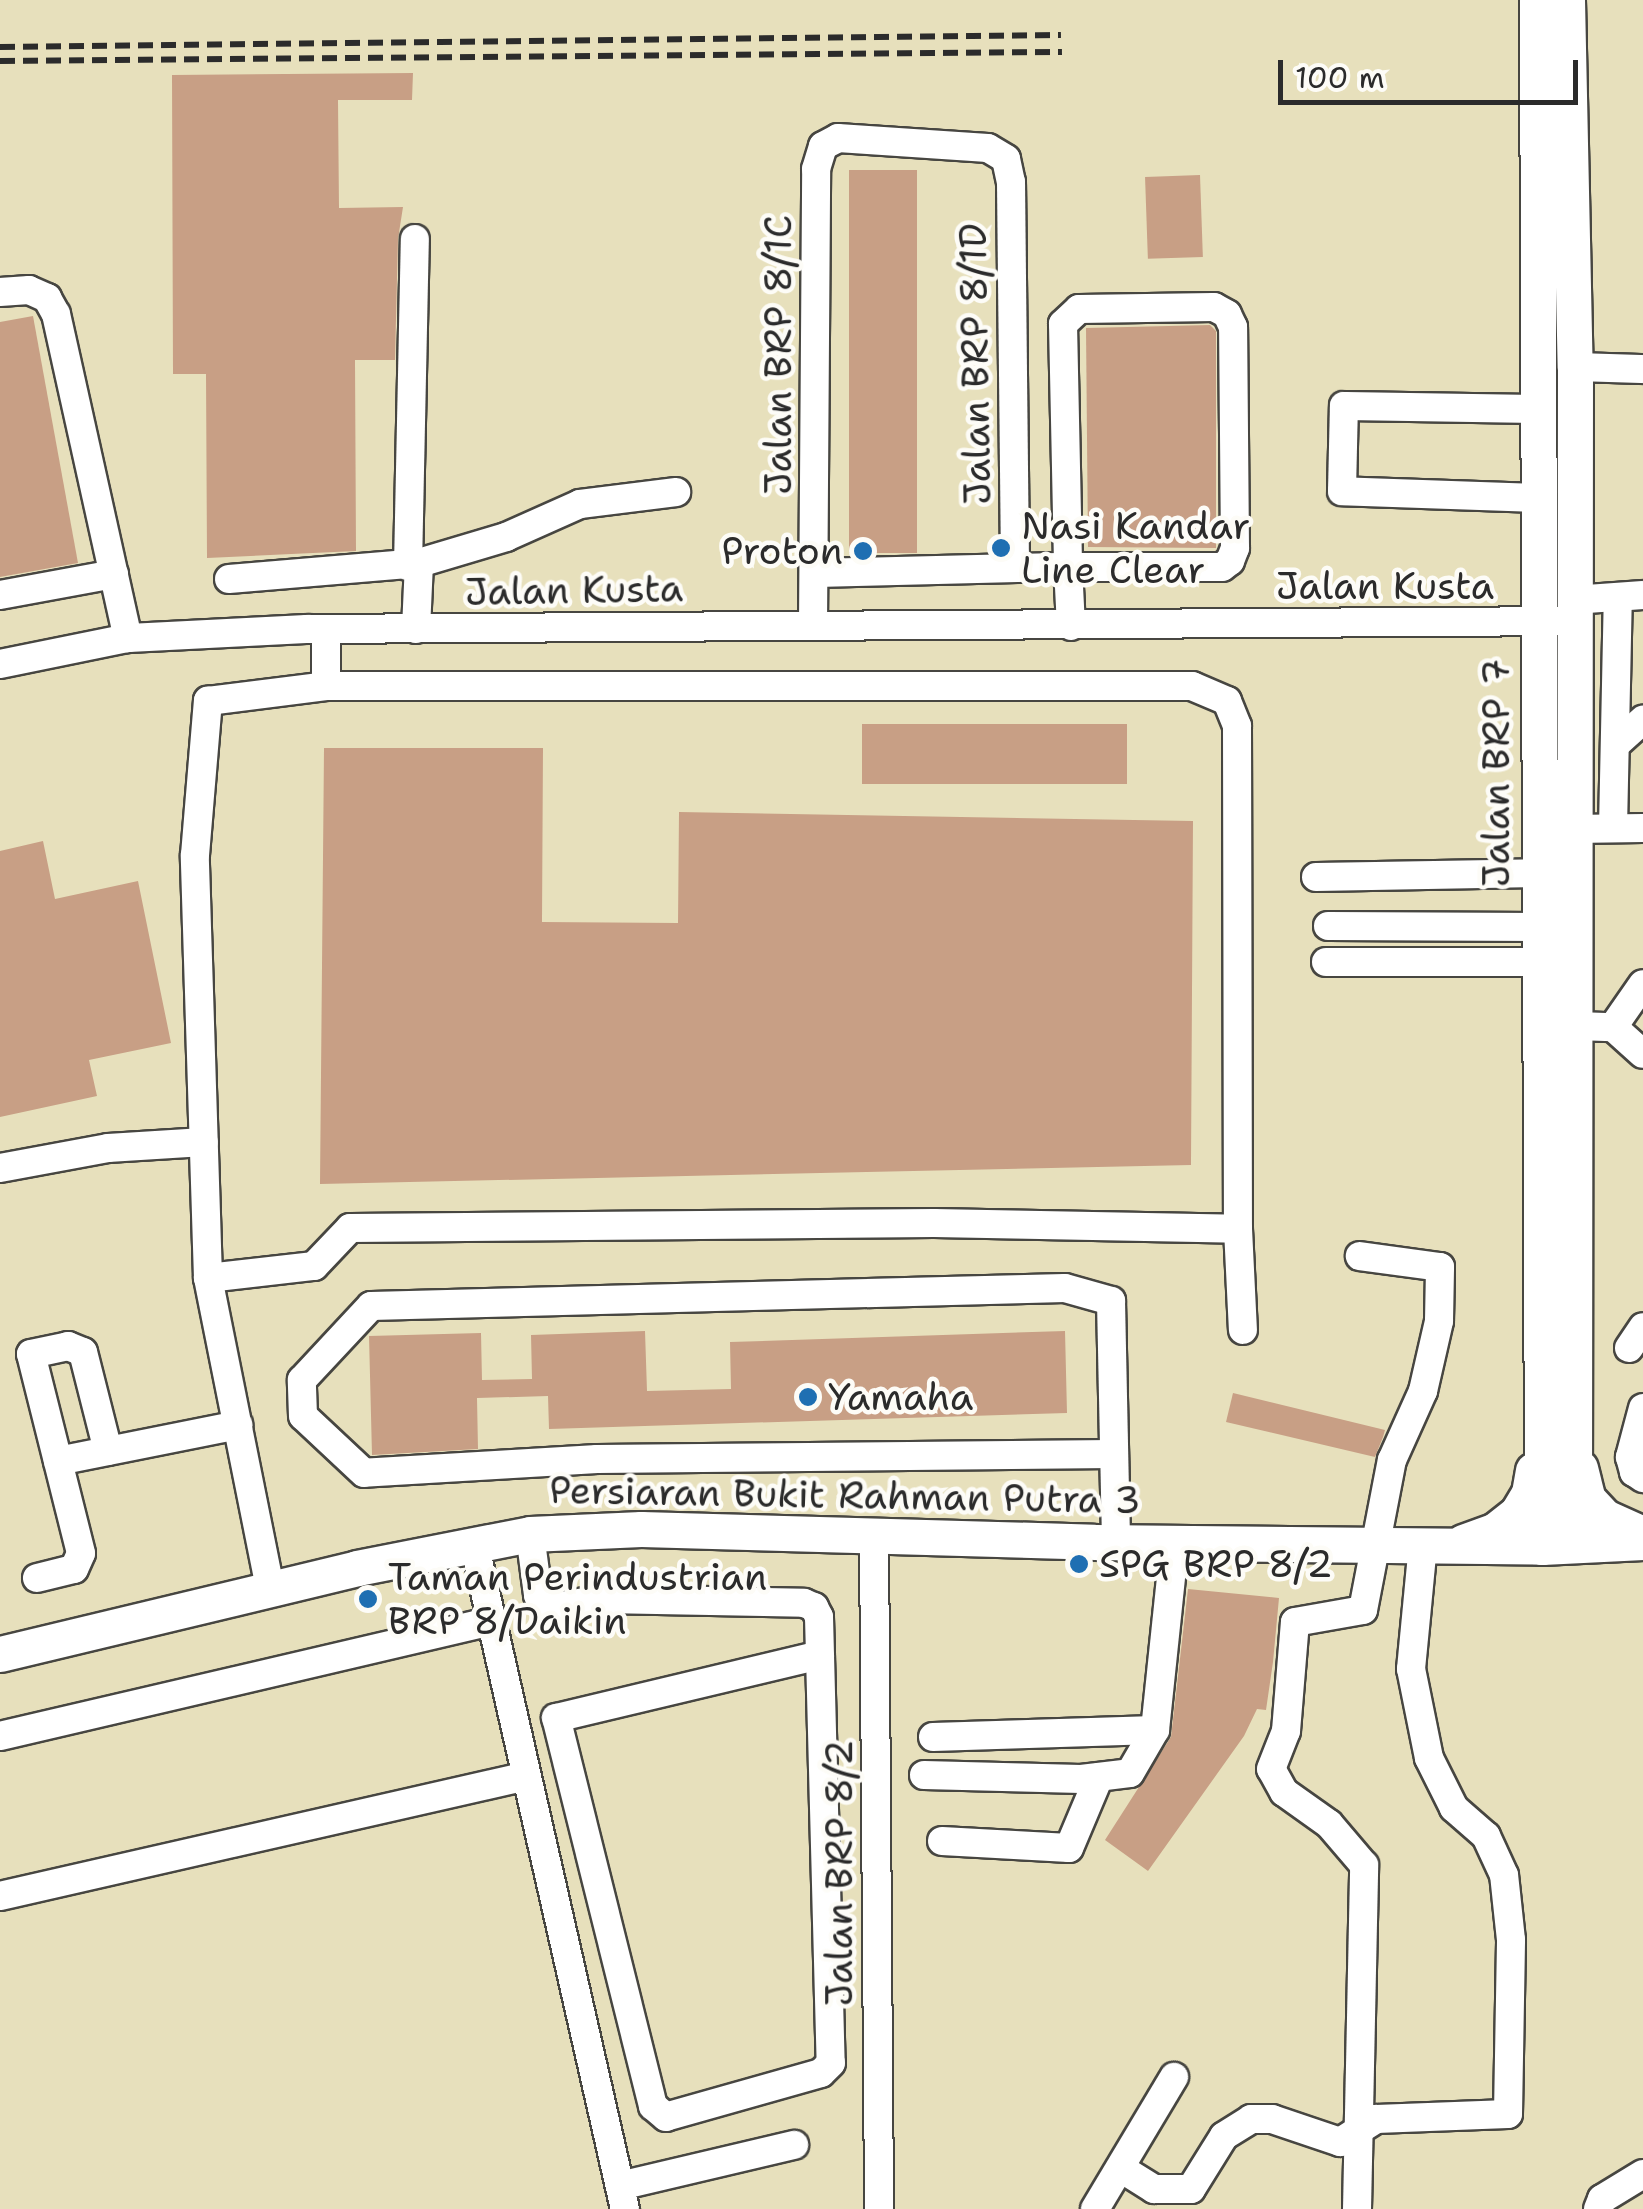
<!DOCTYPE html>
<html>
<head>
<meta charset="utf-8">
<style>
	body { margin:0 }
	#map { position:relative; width:1643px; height:2209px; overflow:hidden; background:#e7e0bc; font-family:"Shantell Sans",sans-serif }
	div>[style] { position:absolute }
	.building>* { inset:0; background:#c89f85; transform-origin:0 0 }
	.roads { filter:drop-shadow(2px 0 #474641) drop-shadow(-2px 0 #474641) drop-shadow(0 2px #474641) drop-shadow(0 -2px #474641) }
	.minor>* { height:28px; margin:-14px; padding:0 14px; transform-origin:14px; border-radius:14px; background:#fff }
	.major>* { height:35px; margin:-17.5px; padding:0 17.5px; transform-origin:17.5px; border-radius:17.5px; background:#fff }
	.rail>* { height:6px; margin-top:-3px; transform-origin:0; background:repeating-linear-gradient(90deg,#2b2b2b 0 15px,transparent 0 23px) }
	.dots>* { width:28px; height:28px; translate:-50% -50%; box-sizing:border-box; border:5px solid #fdfcf7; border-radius:50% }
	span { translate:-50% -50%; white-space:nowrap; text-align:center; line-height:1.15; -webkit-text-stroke:9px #fdfcf7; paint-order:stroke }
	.street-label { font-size:38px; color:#2b2b2b }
	.poi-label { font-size:38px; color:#2b2b2b }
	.left { translate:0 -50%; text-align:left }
	.right { translate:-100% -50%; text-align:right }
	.scale { position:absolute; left:1278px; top:60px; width:300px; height:45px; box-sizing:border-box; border:5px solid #2b2b2b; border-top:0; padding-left:12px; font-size:30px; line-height:35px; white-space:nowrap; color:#2b2b2b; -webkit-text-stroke:8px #fdfcf7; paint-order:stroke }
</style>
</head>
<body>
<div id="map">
	<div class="building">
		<div style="clip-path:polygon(413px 73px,412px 100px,338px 100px,339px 208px,403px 207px,398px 239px,395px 360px,355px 360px,356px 551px,207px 558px,206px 374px,173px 374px,172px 75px)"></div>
		<div style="left:917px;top:170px;width:383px;height:68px;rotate:90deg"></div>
		<div style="left:1200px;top:175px;width:82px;height:55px;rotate:88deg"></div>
		<div style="clip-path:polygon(33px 316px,78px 563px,0 577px,0 322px)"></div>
		<div style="clip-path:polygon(1210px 325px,1216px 331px,1216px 548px,1088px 547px,1086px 328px)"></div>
		<div style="left:1127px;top:724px;width:60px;height:265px;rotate:90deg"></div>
		<div style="clip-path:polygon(324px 748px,543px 748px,542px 922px,678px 923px,679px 812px,1193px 821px,1191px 1165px,320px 1184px)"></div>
		<div style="clip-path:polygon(43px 841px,55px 899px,138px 881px,171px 1043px,89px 1060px,97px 1096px,0 1117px,0 851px)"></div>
		<div style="clip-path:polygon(645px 1331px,647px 1391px,731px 1389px,730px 1342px,1065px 1331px,1067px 1413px,549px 1429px,548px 1396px,477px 1398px,478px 1449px,372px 1455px,369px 1336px,481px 1333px,482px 1380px,532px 1379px,531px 1335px)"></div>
		<div style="clip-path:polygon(1233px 1393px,1385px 1430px,1383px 1437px,1375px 1457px,1226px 1422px)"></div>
		<div style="clip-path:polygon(1188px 1589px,1279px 1598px,1273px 1662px,1266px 1710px,1257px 1709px,1244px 1736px,1148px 1871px,1105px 1840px,1171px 1737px)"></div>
	</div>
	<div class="roads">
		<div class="minor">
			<div style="left:0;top:292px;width:29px;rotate:-4deg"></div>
			<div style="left:29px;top:290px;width:20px;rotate:24deg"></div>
			<div style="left:47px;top:298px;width:18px;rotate:61deg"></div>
			<div style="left:56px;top:314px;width:332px;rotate:77.5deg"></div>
			<div style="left:1575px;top:367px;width:68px;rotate:1.7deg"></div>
			<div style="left:1538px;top:498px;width:196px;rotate:-178deg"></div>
			<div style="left:1342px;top:491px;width:85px;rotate:-88.7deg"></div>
			<div style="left:1344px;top:406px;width:194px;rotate:0.9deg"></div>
			<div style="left:408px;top:566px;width:327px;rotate:-88.8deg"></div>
			<div style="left:816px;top:573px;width:252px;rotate:-1.4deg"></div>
			<div style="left:1068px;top:567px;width:154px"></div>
			<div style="left:1222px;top:567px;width:10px;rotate:-37deg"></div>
			<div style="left:1230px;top:561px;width:14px;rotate:-69deg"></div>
			<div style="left:1235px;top:548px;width:221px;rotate:-90.5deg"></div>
			<div style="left:1233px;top:327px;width:14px;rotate:-115deg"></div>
			<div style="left:1227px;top:314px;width:15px;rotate:-152deg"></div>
			<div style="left:1214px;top:307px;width:135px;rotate:179.2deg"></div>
			<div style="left:1079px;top:309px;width:22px;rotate:137deg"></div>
			<div style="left:1063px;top:324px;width:243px;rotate:88.8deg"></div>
			<div style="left:1068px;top:567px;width:59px;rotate:87.1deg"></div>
			<div style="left:229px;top:579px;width:191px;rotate:-4.8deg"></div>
			<div style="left:0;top:595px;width:116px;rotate:-10.4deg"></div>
			<div style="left:1573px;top:600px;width:70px;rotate:-4.1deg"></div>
			<div style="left:813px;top:625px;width:456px;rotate:-89.6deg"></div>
			<div style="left:816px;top:169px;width:24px;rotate:-73deg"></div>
			<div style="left:823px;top:146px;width:17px;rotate:-28deg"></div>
			<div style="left:838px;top:138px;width:150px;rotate:3.8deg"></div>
			<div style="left:988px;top:148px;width:21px;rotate:31deg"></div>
			<div style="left:1006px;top:159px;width:24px;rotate:78deg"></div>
			<div style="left:1011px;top:182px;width:386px;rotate:89.4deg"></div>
			<div style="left:416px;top:629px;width:66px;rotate:-87.4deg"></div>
			<div style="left:419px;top:563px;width:91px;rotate:-16.6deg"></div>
			<div style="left:506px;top:537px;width:81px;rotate:-24deg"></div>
			<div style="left:580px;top:504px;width:97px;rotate:-7.1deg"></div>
			<div style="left:0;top:664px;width:131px;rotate:-11.5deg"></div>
			<div style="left:128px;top:638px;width:179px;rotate:-2.9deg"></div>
			<div style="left:307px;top:629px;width:1266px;rotate:-0.36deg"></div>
			<div style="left:326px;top:686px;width:866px"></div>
			<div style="left:1192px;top:686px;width:38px;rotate:23deg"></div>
			<div style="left:1227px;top:701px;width:27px;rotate:68deg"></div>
			<div style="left:1237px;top:726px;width:503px;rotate:89.89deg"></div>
			<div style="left:1238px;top:1229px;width:101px;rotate:87.2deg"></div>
			<div style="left:1615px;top:745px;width:38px;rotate:-42deg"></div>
			<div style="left:1613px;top:828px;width:231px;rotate:-88.8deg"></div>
			<div style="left:1573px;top:829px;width:70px;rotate:-0.8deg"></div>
			<div style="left:1316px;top:877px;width:222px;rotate:-1deg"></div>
			<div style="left:1328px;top:926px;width:210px;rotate:0.3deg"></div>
			<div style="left:1326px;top:962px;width:212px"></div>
			<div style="left:1576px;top:1026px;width:37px;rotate:2deg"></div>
			<div style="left:1613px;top:1027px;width:52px;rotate:-55.1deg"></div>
			<div style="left:1613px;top:1027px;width:40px;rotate:42deg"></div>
			<div style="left:0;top:1168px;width:110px;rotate:-10.5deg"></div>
			<div style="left:108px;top:1148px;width:96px;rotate:-3.6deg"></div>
			<div style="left:208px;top:1278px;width:107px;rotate:-6.5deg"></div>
			<div style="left:314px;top:1266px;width:52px;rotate:-46.5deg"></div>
			<div style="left:350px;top:1228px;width:584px;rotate:-0.49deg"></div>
			<div style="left:934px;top:1223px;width:304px;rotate:1.1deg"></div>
			<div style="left:1629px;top:1348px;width:25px;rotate:-56deg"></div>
			<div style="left:1643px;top:1408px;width:51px;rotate:104.9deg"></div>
			<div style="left:1630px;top:1457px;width:16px;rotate:75deg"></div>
			<div style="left:1634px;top:1472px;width:11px;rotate:34deg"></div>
			<div style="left:1113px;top:1454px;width:516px;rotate:179.44deg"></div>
			<div style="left:597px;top:1459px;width:233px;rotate:176.6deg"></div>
			<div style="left:364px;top:1473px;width:83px;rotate:-136.9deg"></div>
			<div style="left:303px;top:1416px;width:36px;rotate:-92deg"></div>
			<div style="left:302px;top:1380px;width:101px;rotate:-47deg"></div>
			<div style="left:371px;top:1306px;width:694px;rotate:-1.49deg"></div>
			<div style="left:1065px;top:1288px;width:48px;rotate:15.8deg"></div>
			<div style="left:1111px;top:1301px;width:241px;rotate:88.8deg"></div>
			<div style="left:58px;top:1461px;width:184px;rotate:-11.3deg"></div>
			<div style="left:530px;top:1534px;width:62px;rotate:82.5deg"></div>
			<div style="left:538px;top:1595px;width:17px;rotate:50deg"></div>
			<div style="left:549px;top:1608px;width:55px;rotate:-9.5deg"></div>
			<div style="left:603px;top:1599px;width:201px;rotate:1.1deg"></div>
			<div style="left:804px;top:1603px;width:11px;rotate:22deg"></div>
			<div style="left:814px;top:1607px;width:11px;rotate:63deg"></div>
			<div style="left:819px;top:1617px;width:446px;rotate:88.5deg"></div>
			<div style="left:831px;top:2063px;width:14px;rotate:135deg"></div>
			<div style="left:821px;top:2073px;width:161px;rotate:164.2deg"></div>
			<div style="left:666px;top:2117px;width:17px;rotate:-140deg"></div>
			<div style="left:653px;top:2106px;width:400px;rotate:-104deg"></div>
			<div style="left:556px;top:1718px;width:271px;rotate:-13.4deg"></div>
			<div style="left:874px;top:1537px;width:672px;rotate:89.57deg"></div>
			<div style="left:474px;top:1543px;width:683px;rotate:77.23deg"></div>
			<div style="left:37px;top:1578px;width:38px;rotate:-14deg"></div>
			<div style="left:74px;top:1569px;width:17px;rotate:-66deg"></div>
			<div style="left:81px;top:1553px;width:205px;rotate:-104.1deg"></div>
			<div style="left:31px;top:1354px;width:38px;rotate:-12deg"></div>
			<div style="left:68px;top:1346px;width:16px;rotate:22deg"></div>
			<div style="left:83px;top:1352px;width:102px;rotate:75.8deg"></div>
			<div style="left:270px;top:1588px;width:316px;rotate:-101.3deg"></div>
			<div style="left:208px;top:1278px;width:423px;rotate:-91.8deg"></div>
			<div style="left:195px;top:855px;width:155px;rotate:-85.2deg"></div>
			<div style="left:208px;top:701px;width:119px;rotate:-7.2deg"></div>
			<div style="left:326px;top:686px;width:57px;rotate:-90deg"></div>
			<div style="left:0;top:1736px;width:505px;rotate:-13.16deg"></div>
			<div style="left:933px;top:1737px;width:222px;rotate:-1.8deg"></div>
			<div style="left:924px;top:1775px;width:157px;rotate:1.5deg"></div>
			<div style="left:1081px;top:1779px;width:49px;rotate:-7deg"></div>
			<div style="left:1130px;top:1773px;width:50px;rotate:-59.8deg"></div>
			<div style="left:1155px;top:1730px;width:190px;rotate:-84deg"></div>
			<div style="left:942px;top:1841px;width:127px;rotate:3.2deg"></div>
			<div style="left:1069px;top:1848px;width:77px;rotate:-67.1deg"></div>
			<div style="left:0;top:1896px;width:540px;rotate:-12.83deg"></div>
			<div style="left:1122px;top:2169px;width:38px;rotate:32deg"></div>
			<div style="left:1154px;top:2189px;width:37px"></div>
			<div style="left:1191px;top:2189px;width:62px;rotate:-58.1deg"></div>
			<div style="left:1224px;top:2136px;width:32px;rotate:-32deg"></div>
			<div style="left:1251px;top:2119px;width:21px"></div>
			<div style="left:1272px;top:2119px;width:72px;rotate:18.7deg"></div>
			<div style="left:1340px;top:2142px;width:43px;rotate:-32.6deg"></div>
			<div style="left:1376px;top:2119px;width:132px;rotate:-2.2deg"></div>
			<div style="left:1508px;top:2114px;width:174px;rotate:-89deg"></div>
			<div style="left:1511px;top:1940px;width:65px;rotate:-96.1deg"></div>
			<div style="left:1504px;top:1875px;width:43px;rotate:-114.8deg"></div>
			<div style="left:1486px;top:1836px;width:43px;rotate:-138.8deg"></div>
			<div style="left:1454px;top:1808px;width:56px;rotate:-116.6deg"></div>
			<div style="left:1429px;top:1758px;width:91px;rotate:-101.4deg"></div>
			<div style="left:1411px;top:1669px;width:125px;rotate:-84.5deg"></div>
			<div style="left:620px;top:2186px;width:179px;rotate:-13.3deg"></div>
			<div style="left:1095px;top:2209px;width:154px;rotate:-59.1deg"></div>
			<div style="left:1357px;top:2209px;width:344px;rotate:-88.8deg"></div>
			<div style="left:1364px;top:1865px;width:54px;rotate:-130.5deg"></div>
			<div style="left:1329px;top:1824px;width:55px;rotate:-144.6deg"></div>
			<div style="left:1284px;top:1792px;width:26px;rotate:-119deg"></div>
			<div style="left:1271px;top:1769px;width:41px;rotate:-68.5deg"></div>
			<div style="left:1286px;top:1731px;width:109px;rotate:-85.3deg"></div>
			<div style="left:1295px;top:1622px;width:69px;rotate:-10deg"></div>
			<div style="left:1363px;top:1610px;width:153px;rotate:-79.1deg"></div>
			<div style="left:1392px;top:1460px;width:76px;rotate:-65.8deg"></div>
			<div style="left:1423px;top:1391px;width:72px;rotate:-77.1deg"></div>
			<div style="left:1439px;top:1321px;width:54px;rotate:-88.9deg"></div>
			<div style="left:1440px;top:1267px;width:81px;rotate:-172.2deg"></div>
			<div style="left:1598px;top:2209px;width:11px;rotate:-68deg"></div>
			<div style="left:1602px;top:2199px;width:48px;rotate:-31.4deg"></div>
		</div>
		<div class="major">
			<div style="left:1537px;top:0;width:1547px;rotate:89.81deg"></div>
			<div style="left:1567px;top:0;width:367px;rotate:88.8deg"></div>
			<div style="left:1575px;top:367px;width:1178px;rotate:90.05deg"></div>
			<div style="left:1580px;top:1468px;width:32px;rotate:76deg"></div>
			<div style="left:1588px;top:1499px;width:25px;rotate:47deg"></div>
			<div style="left:1605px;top:1517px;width:42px;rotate:24.1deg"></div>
			<div style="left:1463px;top:1542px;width:33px;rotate:-20deg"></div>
			<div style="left:1494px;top:1531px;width:29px;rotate:-38deg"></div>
			<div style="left:1517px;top:1513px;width:23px;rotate:-59deg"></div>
			<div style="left:1529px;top:1493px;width:23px;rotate:-80deg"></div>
			<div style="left:0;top:1654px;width:367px;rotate:-13.5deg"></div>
			<div style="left:357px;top:1568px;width:176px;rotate:-11.1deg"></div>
			<div style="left:530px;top:1534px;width:111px;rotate:-2.6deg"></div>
			<div style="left:641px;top:1529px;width:453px;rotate:1.6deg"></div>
			<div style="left:1094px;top:1542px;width:448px;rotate:0.6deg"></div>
			<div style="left:1542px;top:1547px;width:101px;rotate:-2.8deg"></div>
		</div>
	</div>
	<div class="rail">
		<div style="left:0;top:47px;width:1061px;rotate:-0.65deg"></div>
		<div style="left:0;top:61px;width:1062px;rotate:-0.49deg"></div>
	</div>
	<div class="dots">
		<div style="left:1001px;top:548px;background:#1f6fb2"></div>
		<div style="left:863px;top:551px;background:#1f6fb2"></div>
		<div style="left:808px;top:1397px;background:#1f6fb2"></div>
		<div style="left:1079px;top:1564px;background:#1f6fb2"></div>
		<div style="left:368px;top:1599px;background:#1f6fb2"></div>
	</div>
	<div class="street-label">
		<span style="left:778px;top:355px;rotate:-90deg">Jalan BRP 8/1C</span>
		<span style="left:975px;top:364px;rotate:-91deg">Jalan BRP 8/1D</span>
		<span style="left:1385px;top:586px">Jalan Kusta</span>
		<span style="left:574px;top:590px;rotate:-1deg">Jalan Kusta</span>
		<span style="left:1496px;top:773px;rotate:-90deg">Jalan BRP 7</span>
		<span style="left:845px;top:1495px;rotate:1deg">Persiaran Bukit Rahman Putra 3</span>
		<span style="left:839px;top:1873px;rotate:-90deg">Jalan BRP 8/2</span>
	</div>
	<div class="poi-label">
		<span class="left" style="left:1021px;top:548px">Nasi Kandar<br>Line Clear</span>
		<span class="right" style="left:843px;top:551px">Proton</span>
		<span class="left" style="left:828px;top:1397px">Yamaha</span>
		<span class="left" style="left:1099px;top:1564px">SPG BRP 8/2</span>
		<span class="left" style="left:388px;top:1599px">Taman Perindustrian<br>BRP 8/Daikin</span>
	</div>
	<div class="scale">100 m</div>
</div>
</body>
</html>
